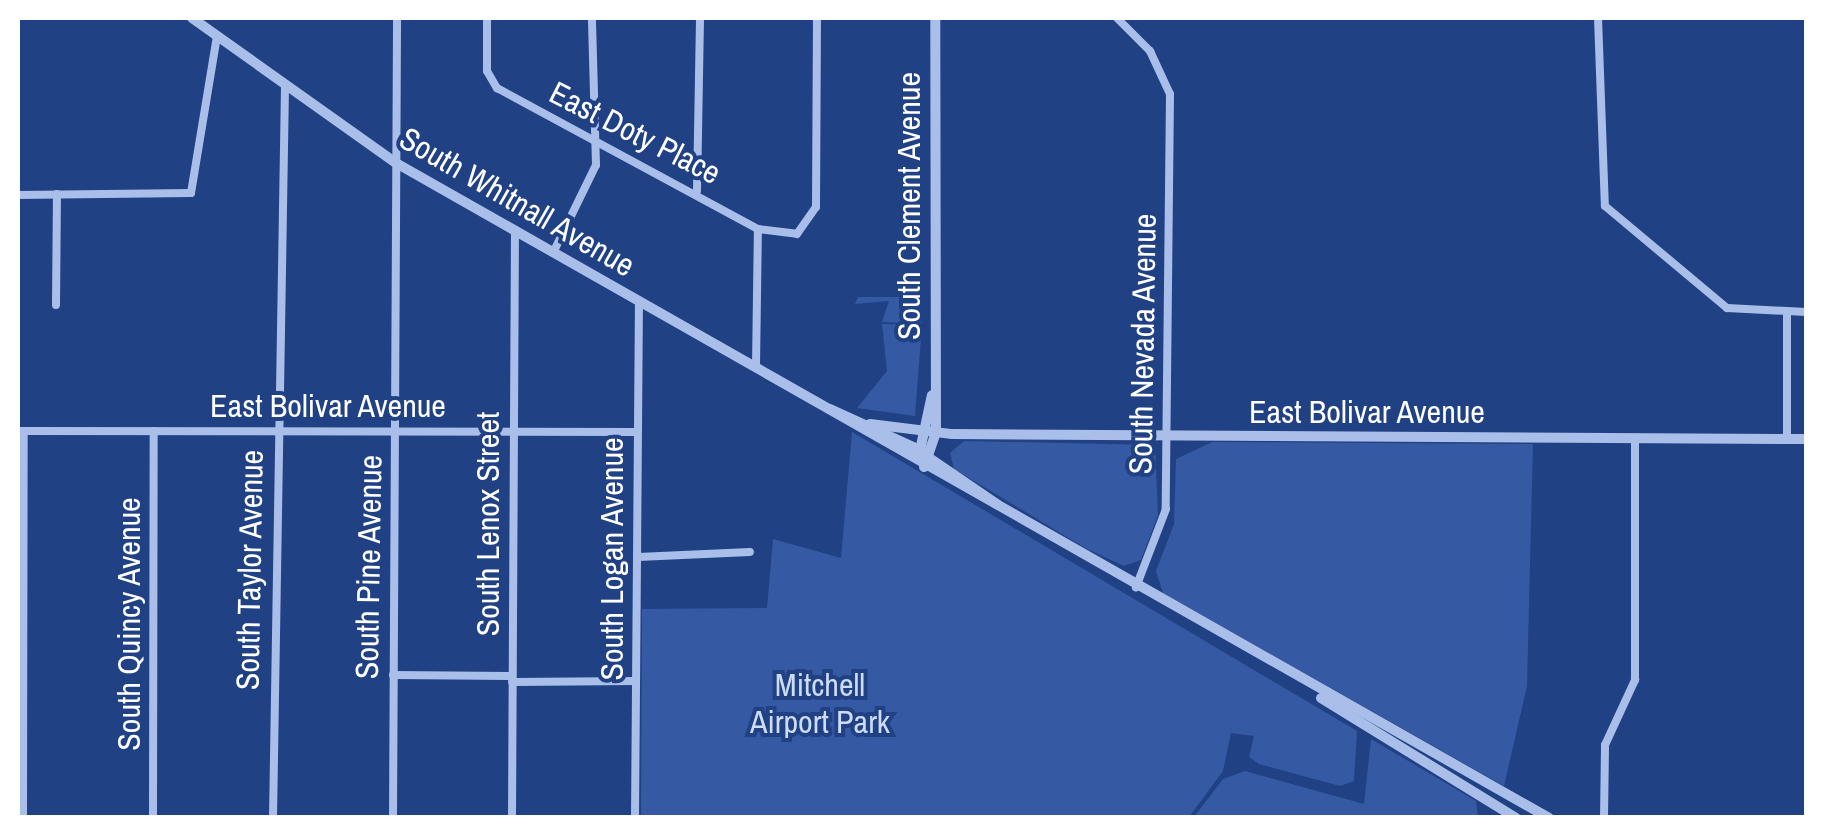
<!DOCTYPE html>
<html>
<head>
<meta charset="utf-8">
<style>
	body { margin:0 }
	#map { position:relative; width:1824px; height:835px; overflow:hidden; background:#214185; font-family:"Archivo Narrow",sans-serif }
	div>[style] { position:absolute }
	.green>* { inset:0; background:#3559a2 }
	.minor>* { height:8px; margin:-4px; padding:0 4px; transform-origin:4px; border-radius:4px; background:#a9bfe9 }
	.tertiary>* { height:10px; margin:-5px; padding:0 5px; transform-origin:5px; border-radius:5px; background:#a9bfe9 }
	span { translate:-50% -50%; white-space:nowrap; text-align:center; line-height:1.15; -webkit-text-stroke:8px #214185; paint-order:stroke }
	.street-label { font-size:32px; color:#fff }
	.park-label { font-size:32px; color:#cedcf7 }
	.frame { position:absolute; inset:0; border:20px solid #fff; pointer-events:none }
</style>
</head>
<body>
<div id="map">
	<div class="green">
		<div style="clip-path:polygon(858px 297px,922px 297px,922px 324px,882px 322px,889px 301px,855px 304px)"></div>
		<div style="clip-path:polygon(882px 324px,922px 325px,915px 416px,857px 408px,887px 371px)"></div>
		<div style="clip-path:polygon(852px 432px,1357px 731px,1354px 781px,1340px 786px,1259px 764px,1249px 757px,1254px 736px,1231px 733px,1223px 771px,1189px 817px,641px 817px,642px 609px,767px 608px,773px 539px,841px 558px)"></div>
		<div style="clip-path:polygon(964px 441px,1155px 445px,1158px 515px,1141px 560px,1124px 566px,1087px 549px,954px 469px,950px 453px)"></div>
		<div style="clip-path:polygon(1212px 442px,1533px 444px,1527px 686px,1504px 786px,1163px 593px,1156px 571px,1174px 524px,1176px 459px)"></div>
		<div style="clip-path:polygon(1371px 739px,1476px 801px,1478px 817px,1194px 817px,1223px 779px,1245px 771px,1364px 804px)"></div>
	</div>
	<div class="minor">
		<div style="left:487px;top:18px;width:53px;rotate:90deg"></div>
		<div style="left:487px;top:71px;width:20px;rotate:60deg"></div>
		<div style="left:497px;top:88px;width:297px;rotate:28.4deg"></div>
		<div style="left:1117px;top:18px;width:47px;rotate:45deg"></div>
		<div style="left:1150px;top:51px;width:47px;rotate:65.1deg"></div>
		<div style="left:1170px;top:94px;width:415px;rotate:90.6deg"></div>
		<div style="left:1166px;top:509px;width:84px;rotate:111deg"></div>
		<div style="left:1598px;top:18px;width:188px;rotate:87.9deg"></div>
		<div style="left:1605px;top:206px;width:159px;rotate:39.9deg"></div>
		<div style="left:1727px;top:308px;width:79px;rotate:2.9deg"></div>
		<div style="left:697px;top:191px;width:173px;rotate:-89deg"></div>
		<div style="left:18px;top:195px;width:173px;rotate:-0.7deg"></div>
		<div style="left:191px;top:193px;width:159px;rotate:-80.6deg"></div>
		<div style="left:553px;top:253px;width:98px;rotate:-64deg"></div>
		<div style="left:596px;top:165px;width:147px;rotate:-91.6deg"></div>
		<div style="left:56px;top:305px;width:111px;rotate:-89.5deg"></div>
		<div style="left:1787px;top:312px;width:127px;rotate:90deg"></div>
		<div style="left:756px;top:366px;width:137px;rotate:-89.2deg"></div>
		<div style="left:758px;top:229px;width:39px;rotate:7deg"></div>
		<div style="left:797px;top:234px;width:33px;rotate:-55deg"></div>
		<div style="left:816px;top:207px;width:189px;rotate:-89.7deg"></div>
		<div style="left:18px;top:431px;width:619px;rotate:0.09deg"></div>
		<div style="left:638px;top:557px;width:112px;rotate:-2.6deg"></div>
		<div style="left:393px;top:675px;width:119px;rotate:0.5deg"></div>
		<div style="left:512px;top:682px;width:124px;rotate:-0.5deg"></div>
		<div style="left:23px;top:818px;width:387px;rotate:-89.9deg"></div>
		<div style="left:153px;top:818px;width:387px;rotate:-89.9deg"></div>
		<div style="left:273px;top:818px;width:733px;rotate:-89.06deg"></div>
		<div style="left:393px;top:818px;width:800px;rotate:-89.71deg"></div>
		<div style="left:512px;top:818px;width:588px;rotate:-89.71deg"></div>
		<div style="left:635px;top:818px;width:517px;rotate:-89.56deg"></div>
		<div style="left:1604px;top:818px;width:73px;rotate:-89.2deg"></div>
		<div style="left:1605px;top:745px;width:72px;rotate:-65.2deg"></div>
		<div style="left:1635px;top:680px;width:241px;rotate:-90deg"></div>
	</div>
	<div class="tertiary">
		<div style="left:192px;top:18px;width:250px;rotate:35.4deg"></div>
		<div style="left:396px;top:163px;width:1326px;rotate:29.6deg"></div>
		<div style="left:830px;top:409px;width:91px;rotate:24.6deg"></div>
		<div style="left:913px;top:447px;width:102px;rotate:34.2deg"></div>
		<div style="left:870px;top:424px;width:83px;rotate:7deg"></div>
		<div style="left:952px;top:434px;width:854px;rotate:0.34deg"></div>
		<div style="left:919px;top:455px;width:61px;rotate:-77.8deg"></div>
		<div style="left:924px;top:467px;width:37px;rotate:-71deg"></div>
		<div style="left:936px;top:432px;width:414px;rotate:-90.1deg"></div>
		<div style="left:1321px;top:698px;width:229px;rotate:31.6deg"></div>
	</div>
	<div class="street-label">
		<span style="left:635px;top:133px;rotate:27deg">East Doty Place</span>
		<span style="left:517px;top:202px;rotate:30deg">South Whitnall Avenue</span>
		<span style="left:909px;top:206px;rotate:-90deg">South Clement Avenue</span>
		<span style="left:1143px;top:344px;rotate:-89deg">South Nevada Avenue</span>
		<span style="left:328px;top:406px">East Bolivar Avenue</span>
		<span style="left:1367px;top:412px">East Bolivar Avenue</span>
		<span style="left:488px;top:524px;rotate:-90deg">South Lenox Street</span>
		<span style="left:612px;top:559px;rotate:-90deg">South Logan Avenue</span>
		<span style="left:369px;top:567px;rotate:-89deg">South Pine Avenue</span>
		<span style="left:250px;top:570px;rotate:-89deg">South Taylor Avenue</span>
		<span style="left:129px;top:624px;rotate:-90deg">South Quincy Avenue</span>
	</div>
	<div class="park-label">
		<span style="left:820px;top:704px">Mitchell<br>Airport Park</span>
	</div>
	<div class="frame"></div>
</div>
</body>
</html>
